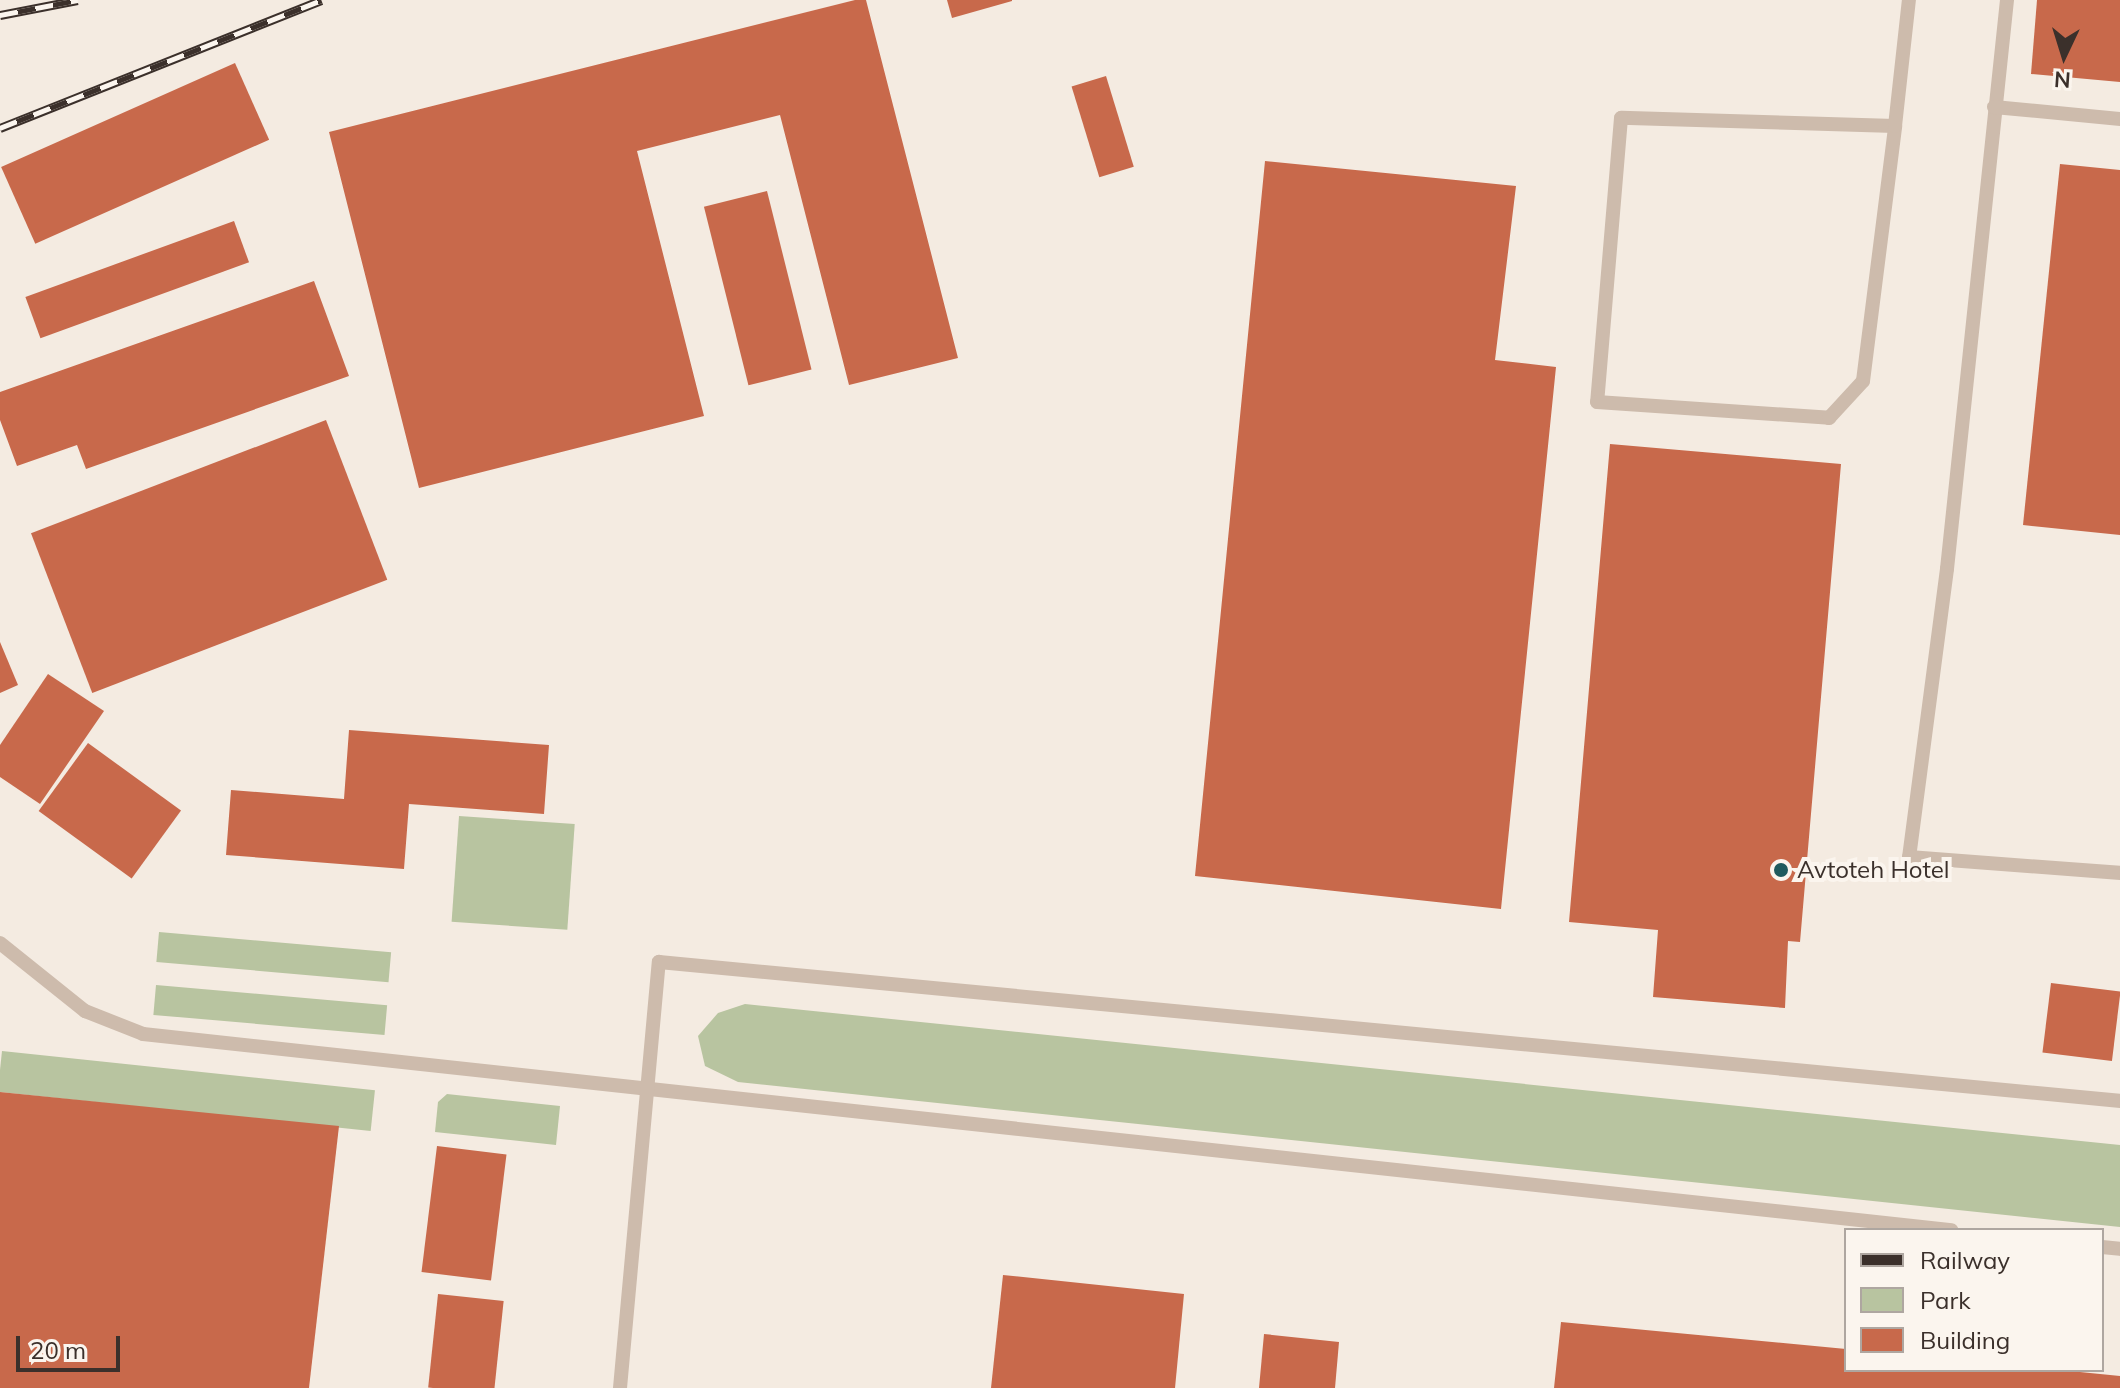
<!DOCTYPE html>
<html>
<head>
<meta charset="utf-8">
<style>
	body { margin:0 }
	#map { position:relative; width:2120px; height:1388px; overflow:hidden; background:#f4ebe1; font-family:Mulish,sans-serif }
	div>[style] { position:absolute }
	.green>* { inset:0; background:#b8c4a0; transform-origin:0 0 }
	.building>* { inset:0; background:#c8694b; transform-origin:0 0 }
	.lane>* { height:14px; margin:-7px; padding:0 7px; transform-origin:7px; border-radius:7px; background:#cdbbac }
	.rail>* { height:9px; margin-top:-4.5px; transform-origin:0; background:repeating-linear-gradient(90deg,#fbf5ee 0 18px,#3b302b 0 36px); box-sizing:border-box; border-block:2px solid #3b302b }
	.dots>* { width:22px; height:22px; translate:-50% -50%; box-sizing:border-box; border:4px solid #fbf5ee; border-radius:50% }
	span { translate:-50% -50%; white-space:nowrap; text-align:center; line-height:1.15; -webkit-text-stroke:8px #fbf5ee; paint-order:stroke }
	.poi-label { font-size:24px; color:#3b302b }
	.left { translate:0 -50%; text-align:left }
	.legend { position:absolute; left:1844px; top:1228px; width:260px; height:144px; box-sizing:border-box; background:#fbf5ee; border:2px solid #aea6a0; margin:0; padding:10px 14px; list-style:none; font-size:24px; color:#3b302b }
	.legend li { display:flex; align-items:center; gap:16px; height:40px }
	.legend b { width:40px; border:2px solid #aea6a0 }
	.north { position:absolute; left:2024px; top:16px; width:80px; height:80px; -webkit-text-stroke:6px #fbf5ee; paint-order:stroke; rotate:184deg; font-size:22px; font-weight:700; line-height:32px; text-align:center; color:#3b302b }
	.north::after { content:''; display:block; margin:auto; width:28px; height:36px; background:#3b302b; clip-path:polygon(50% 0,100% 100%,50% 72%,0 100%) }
	.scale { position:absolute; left:16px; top:1336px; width:104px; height:36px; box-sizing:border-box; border:4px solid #3b302b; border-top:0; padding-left:10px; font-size:24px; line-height:28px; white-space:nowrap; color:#3b302b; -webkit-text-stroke:6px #fbf5ee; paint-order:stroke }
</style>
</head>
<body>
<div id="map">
	<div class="green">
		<div style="left:459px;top:816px;width:116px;height:106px;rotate:4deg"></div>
		<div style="left:159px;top:932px;width:233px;height:30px;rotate:5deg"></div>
		<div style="left:156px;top:985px;width:232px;height:30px;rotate:5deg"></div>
		<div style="clip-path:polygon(745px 1004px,2120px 1145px,2120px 1227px,738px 1082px,705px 1066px,698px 1036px,718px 1013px)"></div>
		<div style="left:2px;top:1051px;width:375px;height:41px;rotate:6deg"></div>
		<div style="clip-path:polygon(447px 1094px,560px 1106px,556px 1145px,435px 1132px,438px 1102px)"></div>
	</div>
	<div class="building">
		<div style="clip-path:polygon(855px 0,866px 0,958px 358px,849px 385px,780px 115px,637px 151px,704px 416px,419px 488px,329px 132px)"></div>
		<div style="clip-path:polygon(947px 0,1012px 0,1012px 1px,952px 18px)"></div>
		<div style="clip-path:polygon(2037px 0,2120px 0,2120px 82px,2031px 74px)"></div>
		<div style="left:235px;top:63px;width:84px;height:256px;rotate:66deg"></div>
		<div style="left:1106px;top:76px;width:95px;height:36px;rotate:73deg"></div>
		<div style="clip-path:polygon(1265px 161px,1516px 186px,1495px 360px,1556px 367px,1501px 909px,1195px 876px)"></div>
		<div style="clip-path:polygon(2060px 164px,2120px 170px,2120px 535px,2023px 525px)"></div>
		<div style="left:767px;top:191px;width:184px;height:65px;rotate:76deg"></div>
		<div style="left:234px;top:221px;width:44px;height:222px;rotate:70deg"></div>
		<div style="clip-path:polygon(314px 281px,349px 376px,86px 469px,77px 445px,17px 466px,0 420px,0 392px)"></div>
		<div style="left:326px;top:420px;width:171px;height:316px;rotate:69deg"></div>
		<div style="clip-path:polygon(1610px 444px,1841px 464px,1800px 942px,1788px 941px,1785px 1008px,1653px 997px,1658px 930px,1569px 922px)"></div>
		<div style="clip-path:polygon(0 642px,18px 685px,0 693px)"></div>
		<div style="clip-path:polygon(48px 674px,104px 711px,40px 804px,0 777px,0 745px)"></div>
		<div style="clip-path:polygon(349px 730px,549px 745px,544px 814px,409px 804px,404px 869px,226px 855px,231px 790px,344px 799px)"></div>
		<div style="left:88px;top:743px;width:115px;height:84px;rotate:36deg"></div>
		<div style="left:2051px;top:983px;width:70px;height:70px;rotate:7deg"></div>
		<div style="clip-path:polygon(0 1092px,339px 1126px,309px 1388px,0 1388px)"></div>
		<div style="left:437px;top:1146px;width:70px;height:127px;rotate:7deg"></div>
		<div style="clip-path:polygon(1003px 1275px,1184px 1294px,1175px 1388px,991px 1388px)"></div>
		<div style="left:438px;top:1294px;width:66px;height:94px;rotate:6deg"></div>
		<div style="clip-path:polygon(1561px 1322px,1846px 1349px,1846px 1370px,2060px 1370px,2120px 1376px,2120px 1388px,1554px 1388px)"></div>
		<div style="clip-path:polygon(1264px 1334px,1339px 1342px,1335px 1388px,1259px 1388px)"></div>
	</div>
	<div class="lane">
		<div style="left:2007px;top:0;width:572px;rotate:96.02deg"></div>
		<div style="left:1947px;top:569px;width:290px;rotate:97.5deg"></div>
		<div style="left:1909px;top:857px;width:212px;rotate:4.3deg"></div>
		<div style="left:1994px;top:107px;width:127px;rotate:5.4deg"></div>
		<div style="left:1895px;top:126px;width:274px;rotate:-178.3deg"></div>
		<div style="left:1621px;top:118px;width:285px;rotate:94.8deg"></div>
		<div style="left:1597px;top:402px;width:233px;rotate:3.9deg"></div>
		<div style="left:1829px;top:418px;width:50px;rotate:-47.4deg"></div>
		<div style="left:1863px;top:381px;width:257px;rotate:-82.8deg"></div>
		<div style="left:1895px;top:126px;width:127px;rotate:-83.7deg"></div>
		<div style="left:0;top:943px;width:109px;rotate:38.7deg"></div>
		<div style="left:85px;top:1011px;width:62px;rotate:21.6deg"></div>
		<div style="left:143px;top:1034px;width:1819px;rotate:6.19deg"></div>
		<div style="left:2102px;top:1247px;width:18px;rotate:6deg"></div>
		<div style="left:620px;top:1388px;width:428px;rotate:-84.8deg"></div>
		<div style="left:659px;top:962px;width:1468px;rotate:5.43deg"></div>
	</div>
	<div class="rail">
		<div style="left:0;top:15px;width:79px;rotate:-10.9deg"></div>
		<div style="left:0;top:128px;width:346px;rotate:-21.7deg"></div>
	</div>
	<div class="dots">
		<div style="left:1781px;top:870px;background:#1f5a5e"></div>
	</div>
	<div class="poi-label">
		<span class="left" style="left:1797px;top:870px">Avtoteh Hotel</span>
	</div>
	<ul class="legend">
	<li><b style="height:10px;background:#3b302b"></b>Railway</li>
	<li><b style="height:22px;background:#b8c4a0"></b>Park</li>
	<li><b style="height:22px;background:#c8694b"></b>Building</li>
	</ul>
	<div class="north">N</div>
	<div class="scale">20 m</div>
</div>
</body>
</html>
